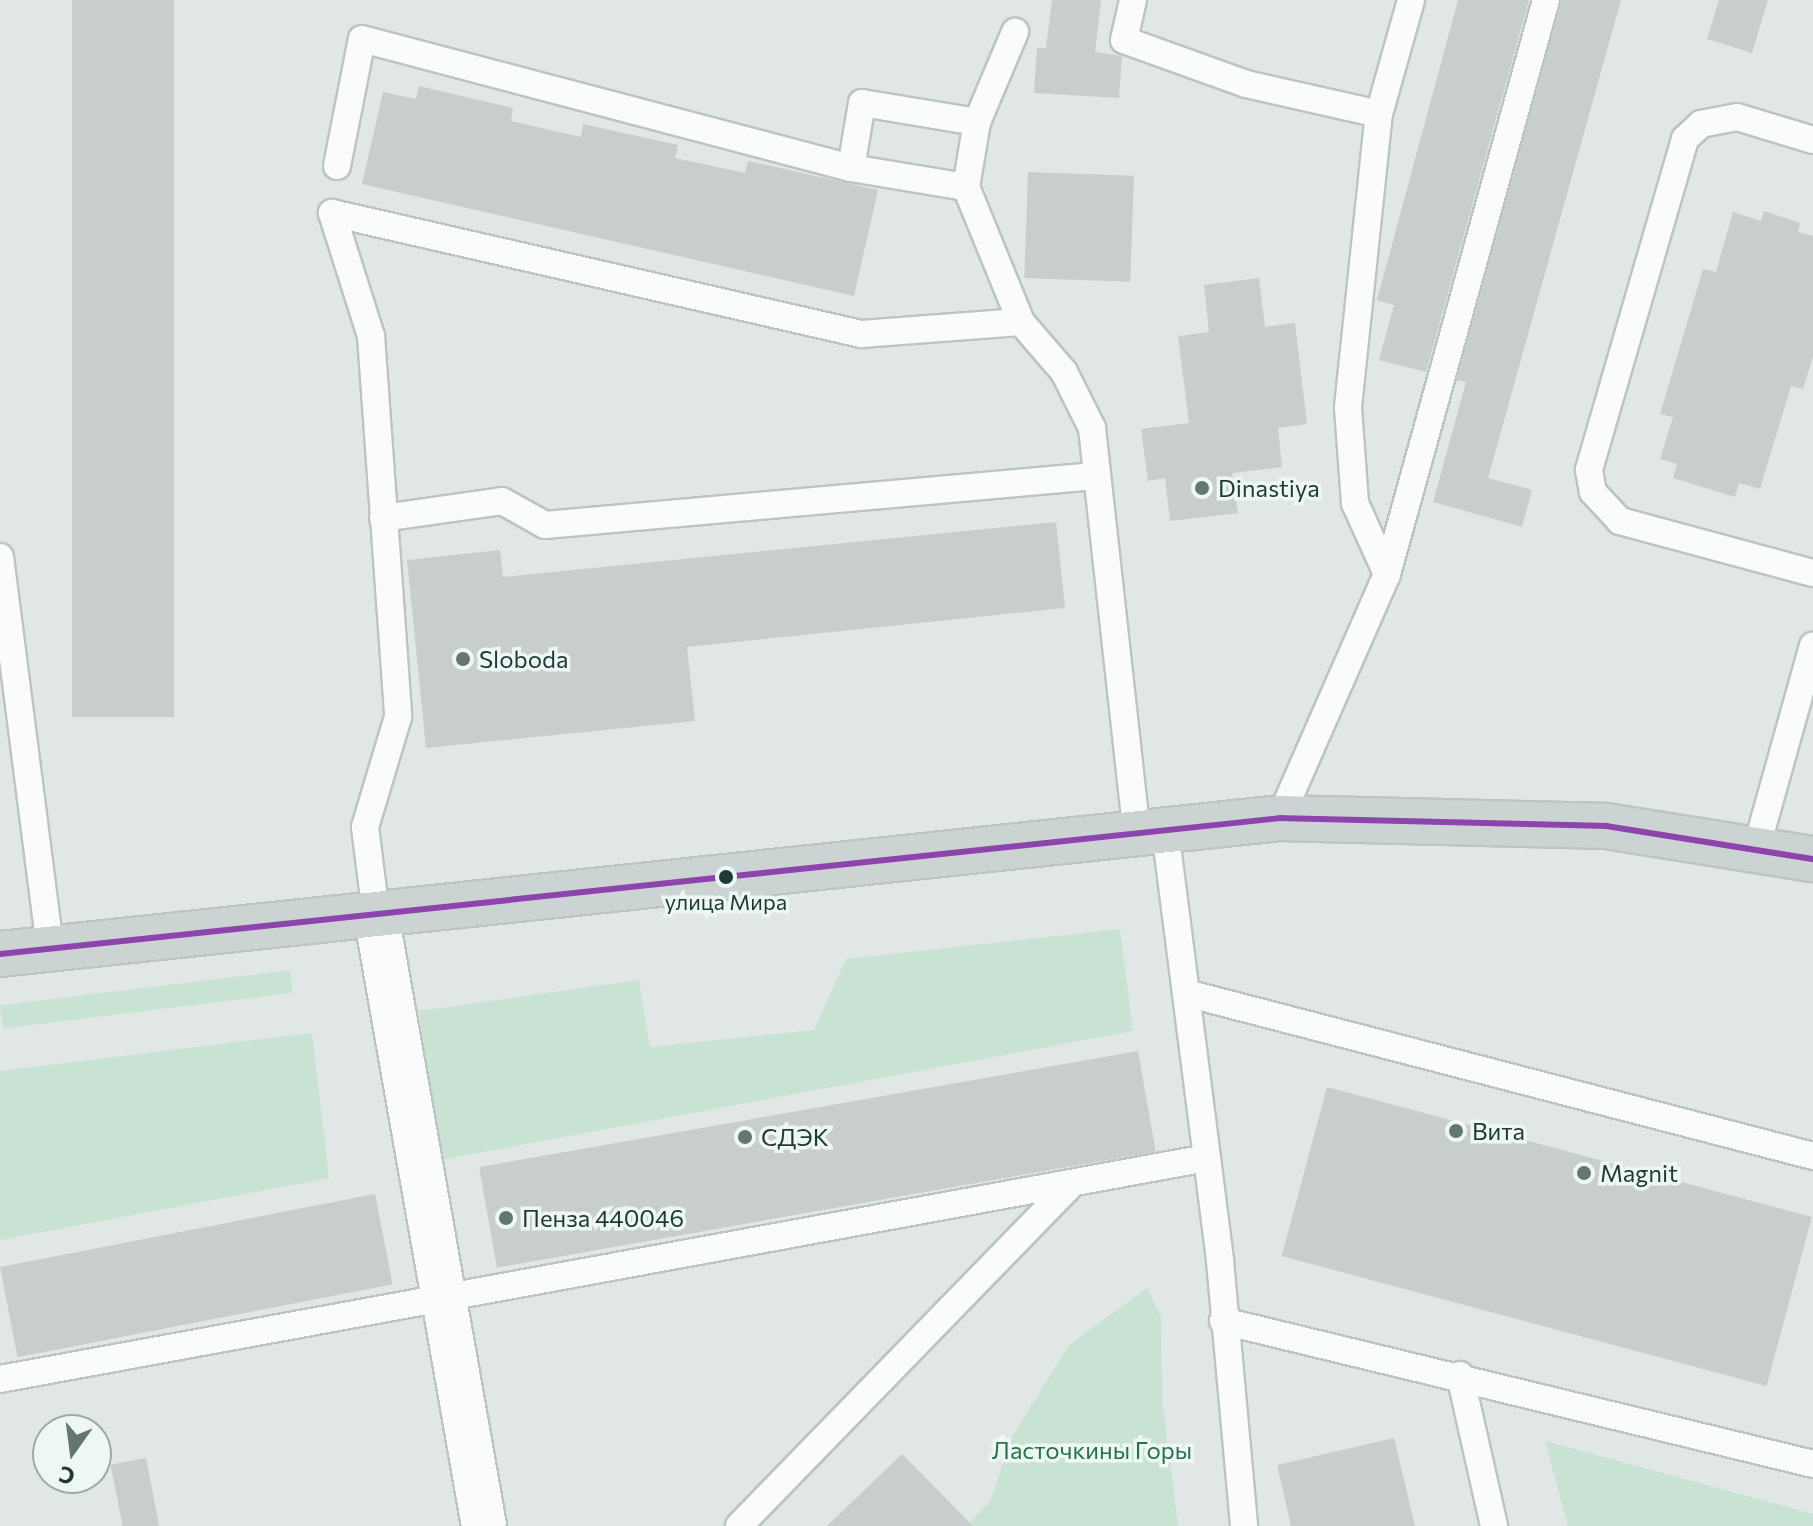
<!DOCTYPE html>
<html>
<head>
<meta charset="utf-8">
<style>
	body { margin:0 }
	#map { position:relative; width:1813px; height:1526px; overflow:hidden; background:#e0e7e5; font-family:Commissioner,sans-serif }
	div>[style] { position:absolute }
	.green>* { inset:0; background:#c8e2d3; transform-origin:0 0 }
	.building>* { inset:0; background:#c8cecc; transform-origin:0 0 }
	.roads { filter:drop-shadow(2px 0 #bdc4c2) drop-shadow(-2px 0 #bdc4c2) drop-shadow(0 2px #bdc4c2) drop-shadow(0 -2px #bdc4c2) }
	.lane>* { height:26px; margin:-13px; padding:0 13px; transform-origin:13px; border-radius:13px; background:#fafbfb }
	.street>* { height:44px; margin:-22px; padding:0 22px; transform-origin:22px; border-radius:22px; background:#fafbfb }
	.primary>* { height:44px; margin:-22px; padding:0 22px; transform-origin:22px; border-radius:22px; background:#ccd4d3 }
	.bus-1>* { height:6px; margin:-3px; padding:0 3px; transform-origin:3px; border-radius:3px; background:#8e44ad }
	.dots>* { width:22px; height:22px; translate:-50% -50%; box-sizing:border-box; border:4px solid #eef7f3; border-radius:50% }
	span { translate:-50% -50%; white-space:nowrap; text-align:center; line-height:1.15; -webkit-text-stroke:7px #eef7f3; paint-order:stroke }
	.bus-label { font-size:22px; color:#1e3a36 }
	.poi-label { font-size:24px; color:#1e3a36 }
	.left { translate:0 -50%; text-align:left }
	.park-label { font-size:24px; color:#27734c }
	.north { position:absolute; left:32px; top:1414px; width:80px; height:80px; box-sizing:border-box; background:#eef7f3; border:2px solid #9baba7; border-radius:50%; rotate:194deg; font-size:22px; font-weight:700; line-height:32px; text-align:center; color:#1e3a36 }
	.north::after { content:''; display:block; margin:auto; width:28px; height:36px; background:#627773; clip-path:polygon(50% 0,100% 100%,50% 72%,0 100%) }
</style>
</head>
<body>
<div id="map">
	<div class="green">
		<div style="clip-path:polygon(1120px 929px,1133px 1031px,440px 1160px,419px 1011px,639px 980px,650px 1047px,814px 1030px,846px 959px)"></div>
		<div style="left:290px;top:970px;width:23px;height:292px;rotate:83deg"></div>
		<div style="clip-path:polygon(312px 1033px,329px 1178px,0 1240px,0 1071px)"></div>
		<div style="clip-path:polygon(1147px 1288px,1161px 1317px,1162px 1399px,1178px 1526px,966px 1526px,991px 1500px,1010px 1440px,1069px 1345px)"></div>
		<div style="clip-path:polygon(1545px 1441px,1813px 1514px,1813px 1526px,1568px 1526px)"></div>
	</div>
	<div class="building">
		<div style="left:72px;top:0;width:102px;height:717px"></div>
		<div style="clip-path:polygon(1052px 0,1101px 0,1095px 52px,1122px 56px,1119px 98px,1034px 93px,1037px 48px,1046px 48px)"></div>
		<div style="clip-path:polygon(1458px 0,1529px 0,1426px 372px,1379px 360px,1394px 305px,1377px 300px)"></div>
		<div style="clip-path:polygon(1562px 0,1621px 0,1488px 478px,1532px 490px,1522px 527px,1433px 502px,1466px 382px,1457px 380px)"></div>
		<div style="clip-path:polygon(1719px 0,1768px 0,1752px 53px,1707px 39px)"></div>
		<div style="clip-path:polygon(419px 86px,513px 108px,511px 121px,581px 137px,583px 124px,678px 145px,675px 158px,745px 173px,748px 161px,878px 190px,854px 296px,362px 184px,383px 92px,416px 99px)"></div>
		<div style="left:1028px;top:172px;width:106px;height:106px;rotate:2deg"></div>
		<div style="clip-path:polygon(1764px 211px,1800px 223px,1798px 232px,1813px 236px,1813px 356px,1803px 389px,1791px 386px,1760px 489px,1739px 483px,1735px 497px,1673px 478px,1677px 464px,1660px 459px,1673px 417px,1660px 414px,1703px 269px,1716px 272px,1733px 212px,1761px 221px)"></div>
		<div style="clip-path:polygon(1259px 278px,1265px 327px,1295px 323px,1307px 424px,1278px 428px,1282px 467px,1232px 473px,1238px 513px,1170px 521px,1165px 478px,1148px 481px,1141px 429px,1189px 423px,1178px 336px,1209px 332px,1204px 285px)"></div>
		<div style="clip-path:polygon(1056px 522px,1065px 608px,687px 647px,695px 721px,426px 748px,407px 560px,500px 550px,503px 577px)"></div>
		<div style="left:1138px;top:1051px;width:102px;height:669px;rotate:80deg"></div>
		<div style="left:1327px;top:1087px;width:502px;height:175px;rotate:15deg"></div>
		<div style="left:375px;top:1194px;width:92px;height:382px;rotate:79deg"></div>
		<div style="clip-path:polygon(1394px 1438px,1415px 1526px,1291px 1526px,1277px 1465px)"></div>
		<div style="clip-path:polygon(902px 1454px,973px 1526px,827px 1526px)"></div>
		<div style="left:146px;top:1458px;width:69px;height:36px;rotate:79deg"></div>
	</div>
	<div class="roads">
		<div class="lane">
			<div style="left:1133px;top:0;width:41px;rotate:102.7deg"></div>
			<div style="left:1124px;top:40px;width:130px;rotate:19.8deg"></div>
			<div style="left:1246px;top:84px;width:136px;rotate:12.7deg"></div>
			<div style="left:977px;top:122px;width:98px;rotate:-67.1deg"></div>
			<div style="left:1813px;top:140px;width:79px;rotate:-163.2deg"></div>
			<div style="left:1737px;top:117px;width:37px;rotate:169deg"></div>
			<div style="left:1701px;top:124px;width:22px;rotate:137deg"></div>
			<div style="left:1685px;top:139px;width:345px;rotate:106.2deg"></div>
			<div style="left:1589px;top:470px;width:22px;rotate:80deg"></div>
			<div style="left:1593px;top:492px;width:40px;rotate:47deg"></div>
			<div style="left:1620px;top:521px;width:200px;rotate:15.1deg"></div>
			<div style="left:337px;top:166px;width:129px;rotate:-78.9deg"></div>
			<div style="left:362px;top:39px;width:506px;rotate:14.78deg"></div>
			<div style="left:851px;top:168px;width:117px;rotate:9.4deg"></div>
			<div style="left:966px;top:187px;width:146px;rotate:67.8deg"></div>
			<div style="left:1021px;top:322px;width:66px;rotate:49.3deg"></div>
			<div style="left:1064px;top:372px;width:63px;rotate:63.4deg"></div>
			<div style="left:1092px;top:428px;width:407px;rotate:83.7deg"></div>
			<div style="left:851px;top:168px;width:66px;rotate:-80.4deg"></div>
			<div style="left:862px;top:103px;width:117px;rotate:9.4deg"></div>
			<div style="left:977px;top:122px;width:66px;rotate:99.6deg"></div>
			<div style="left:332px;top:213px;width:129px;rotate:72.4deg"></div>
			<div style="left:371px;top:336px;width:382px;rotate:85.9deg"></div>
			<div style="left:398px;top:717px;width:115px;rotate:106.7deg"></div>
			<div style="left:365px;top:827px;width:88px;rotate:82.8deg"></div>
			<div style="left:332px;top:213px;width:543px;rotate:12.88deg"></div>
			<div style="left:861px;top:334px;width:160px;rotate:-4.3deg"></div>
			<div style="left:383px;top:518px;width:120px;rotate:-8.1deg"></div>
			<div style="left:502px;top:501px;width:49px;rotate:29.2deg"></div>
			<div style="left:545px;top:525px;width:552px;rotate:-5.09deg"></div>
			<div style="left:0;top:557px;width:394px;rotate:82.7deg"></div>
			<div style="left:1387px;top:574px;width:78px;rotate:-114.3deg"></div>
			<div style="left:1355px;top:503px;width:96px;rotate:-94.2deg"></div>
			<div style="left:1348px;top:407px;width:295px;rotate:-84deg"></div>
			<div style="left:1379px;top:114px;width:118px;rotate:-74.3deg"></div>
			<div style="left:1280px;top:818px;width:266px;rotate:-66.3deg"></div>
			<div style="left:1387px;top:574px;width:596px;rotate:-74.52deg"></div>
			<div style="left:1165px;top:830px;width:434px;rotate:82.7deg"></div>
			<div style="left:1220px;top:1261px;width:266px;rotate:84.8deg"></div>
			<div style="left:1757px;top:846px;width:208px;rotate:-74.4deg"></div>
			<div style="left:1186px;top:993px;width:648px;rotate:14.57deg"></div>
			<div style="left:1223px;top:1321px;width:607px;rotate:13.62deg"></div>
			<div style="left:1460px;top:1375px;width:155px;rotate:77.3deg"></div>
			<div style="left:0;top:1379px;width:1227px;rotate:-10.38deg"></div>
			<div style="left:739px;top:1526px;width:477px;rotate:-45.8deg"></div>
		</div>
		<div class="street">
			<div style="left:376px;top:914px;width:621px;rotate:79.99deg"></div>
		</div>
		<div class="primary">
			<div style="left:0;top:954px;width:1287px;rotate:-6.06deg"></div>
			<div style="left:1280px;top:818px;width:326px;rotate:1.4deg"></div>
			<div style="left:1606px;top:826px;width:210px;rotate:9.1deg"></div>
		</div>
	</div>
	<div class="bus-1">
		<div style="left:0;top:954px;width:1287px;rotate:-6.06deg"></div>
		<div style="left:1280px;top:818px;width:326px;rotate:1.4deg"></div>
		<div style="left:1606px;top:826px;width:210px;rotate:9.1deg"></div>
	</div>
	<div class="dots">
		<div style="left:1202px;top:488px;background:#627773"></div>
		<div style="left:463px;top:659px;background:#627773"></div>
		<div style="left:726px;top:877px;background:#1e3a36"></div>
		<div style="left:1456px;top:1131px;background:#627773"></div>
		<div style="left:745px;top:1137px;background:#627773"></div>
		<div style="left:1584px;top:1173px;background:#627773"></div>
		<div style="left:506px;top:1218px;background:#627773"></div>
	</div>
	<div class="bus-label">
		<span style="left:726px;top:902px">улица Мира</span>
	</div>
	<div class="poi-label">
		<span class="left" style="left:1218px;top:488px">Dinastiya</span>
		<span class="left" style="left:479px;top:659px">Sloboda</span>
		<span class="left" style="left:1472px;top:1131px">Вита</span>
		<span class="left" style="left:761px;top:1137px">СДЭК</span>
		<span class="left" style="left:1600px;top:1173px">Magnit</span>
		<span class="left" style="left:522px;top:1218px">Пенза 440046</span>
	</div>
	<div class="park-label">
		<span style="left:1092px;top:1450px">Ласточкины Горы</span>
	</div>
	<div class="north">С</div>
</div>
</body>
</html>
